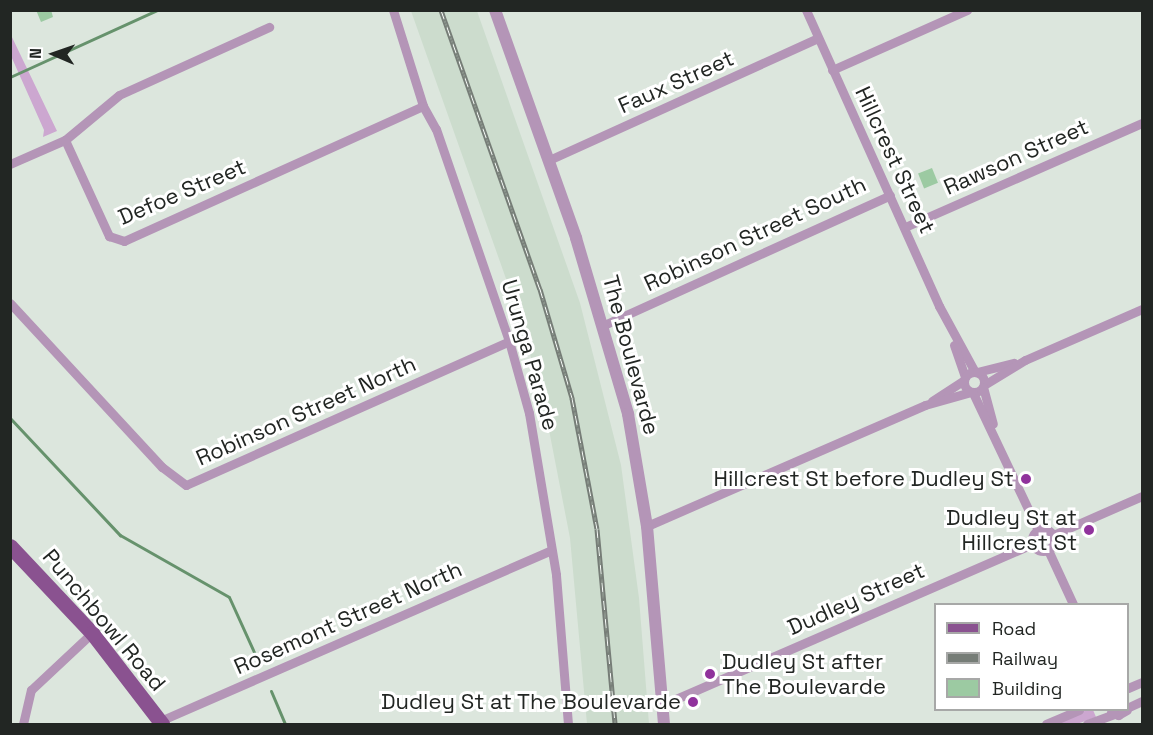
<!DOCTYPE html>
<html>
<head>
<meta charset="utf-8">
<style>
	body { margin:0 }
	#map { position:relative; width:1153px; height:735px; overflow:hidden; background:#dce6dd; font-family:"Space Grotesk",sans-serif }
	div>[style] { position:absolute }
	.built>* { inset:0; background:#ccdccd }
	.green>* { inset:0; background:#cca7d0 }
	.stream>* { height:3px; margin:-1.5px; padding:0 1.5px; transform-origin:1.5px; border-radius:1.5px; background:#66926c }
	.building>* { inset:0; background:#9ccaa2; transform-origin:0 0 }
	.minor>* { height:9px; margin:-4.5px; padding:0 4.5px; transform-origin:4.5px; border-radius:4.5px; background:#b495b7 }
	.minor>.ring { margin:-4.5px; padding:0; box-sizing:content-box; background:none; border:9px solid #b495b7; border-radius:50% }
	.tertiary>* { height:12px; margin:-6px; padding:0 6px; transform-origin:6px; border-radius:6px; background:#b495b7 }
	.primary>* { height:15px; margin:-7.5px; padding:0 7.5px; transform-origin:7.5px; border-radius:7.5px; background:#8a5290 }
	.rail>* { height:5px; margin-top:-2.5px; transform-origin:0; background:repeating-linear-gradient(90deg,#fff 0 9px,#767d77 0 18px); box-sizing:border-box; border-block:2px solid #767d77 }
	.dots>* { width:16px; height:16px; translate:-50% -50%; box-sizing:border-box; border:3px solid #fff; border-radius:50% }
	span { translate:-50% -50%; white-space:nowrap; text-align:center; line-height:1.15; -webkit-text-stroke:6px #fff; paint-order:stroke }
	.street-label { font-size:22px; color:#222623 }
	.poi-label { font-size:22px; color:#222623 }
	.right { translate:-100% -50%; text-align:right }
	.left { translate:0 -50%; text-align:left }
	.frame { position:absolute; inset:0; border:12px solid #222623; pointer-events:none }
	.legend { position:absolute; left:934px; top:603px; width:195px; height:108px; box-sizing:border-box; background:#fff; border:2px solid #a7a8a7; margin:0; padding:8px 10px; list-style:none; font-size:18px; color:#222623 }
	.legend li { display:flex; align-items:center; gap:12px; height:30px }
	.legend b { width:30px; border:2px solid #a7a8a7 }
	.north { position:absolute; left:24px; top:24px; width:60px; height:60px; -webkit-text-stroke:4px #fff; paint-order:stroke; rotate:272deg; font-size:16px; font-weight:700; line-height:24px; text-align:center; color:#222623 }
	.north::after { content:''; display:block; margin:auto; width:21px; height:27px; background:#222623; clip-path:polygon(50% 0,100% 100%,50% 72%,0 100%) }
</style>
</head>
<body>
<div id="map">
	<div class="built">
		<div style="clip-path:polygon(411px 11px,477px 11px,580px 303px,621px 465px,639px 598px,649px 724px,587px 724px,570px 538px,542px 394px,515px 304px)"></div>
	</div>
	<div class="green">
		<div style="clip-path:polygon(10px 33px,57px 131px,43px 137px,44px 130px,11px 56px)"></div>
		<div style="clip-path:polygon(1087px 710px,1093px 710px,1096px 717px,1077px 724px,1053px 724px)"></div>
	</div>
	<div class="stream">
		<div style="left:10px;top:77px;width:162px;rotate:-24.5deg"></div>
		<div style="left:10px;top:418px;width:161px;rotate:46.8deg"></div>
		<div style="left:120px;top:535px;width:125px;rotate:29.6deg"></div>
		<div style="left:229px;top:597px;width:70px;rotate:65.6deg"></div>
		<div style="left:271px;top:691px;width:36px;rotate:67deg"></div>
	</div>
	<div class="building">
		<div style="clip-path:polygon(36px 10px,51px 10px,53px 17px,41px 22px)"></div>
		<div style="left:932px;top:168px;width:16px;height:15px;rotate:68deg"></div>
	</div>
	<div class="minor">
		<div style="left:393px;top:10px;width:101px;rotate:72.6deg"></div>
		<div style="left:423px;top:106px;width:26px;rotate:61deg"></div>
		<div style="left:436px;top:129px;width:224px;rotate:71deg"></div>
		<div style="left:509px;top:341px;width:75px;rotate:74.5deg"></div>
		<div style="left:529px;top:413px;width:164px;rotate:80.5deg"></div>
		<div style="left:556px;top:575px;width:149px;rotate:85.4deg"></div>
		<div style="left:806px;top:10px;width:325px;rotate:65.8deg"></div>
		<div style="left:939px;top:306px;width:75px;rotate:61.4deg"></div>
		<div style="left:832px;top:70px;width:148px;rotate:-24deg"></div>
		<div style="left:65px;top:140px;width:70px;rotate:-39.8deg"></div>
		<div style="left:119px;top:95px;width:165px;rotate:-24.4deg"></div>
		<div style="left:549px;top:160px;width:295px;rotate:-24.4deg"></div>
		<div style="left:10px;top:164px;width:60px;rotate:-23.6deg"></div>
		<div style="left:65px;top:140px;width:106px;rotate:65.4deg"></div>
		<div style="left:109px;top:236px;width:16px;rotate:18deg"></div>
		<div style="left:124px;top:241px;width:328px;rotate:-24.3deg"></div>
		<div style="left:905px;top:227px;width:259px;rotate:-23.7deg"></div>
		<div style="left:10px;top:303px;width:224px;rotate:47.2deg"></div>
		<div style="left:162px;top:467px;width:30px;rotate:37deg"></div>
		<div style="left:186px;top:485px;width:354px;rotate:-24deg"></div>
		<div style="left:604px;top:325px;width:314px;rotate:-24.4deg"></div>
		<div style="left:954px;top:345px;width:34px;rotate:71deg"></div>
		<div class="ring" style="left:964px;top:372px;width:11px;height:11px"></div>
		<div style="left:977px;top:372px;width:38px;rotate:-14deg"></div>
		<div style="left:984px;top:385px;width:48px;rotate:-31.4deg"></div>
		<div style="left:1025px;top:360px;width:128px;rotate:-23.6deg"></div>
		<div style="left:983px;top:387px;width:38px;rotate:75deg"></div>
		<div style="left:973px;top:393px;width:152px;rotate:64.6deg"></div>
		<div style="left:932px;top:401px;width:38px;rotate:-33deg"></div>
		<div style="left:647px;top:526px;width:303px;rotate:-23.5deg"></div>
		<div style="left:925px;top:405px;width:48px;rotate:-15.8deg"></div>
		<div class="ring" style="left:1032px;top:529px;width:13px;height:13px"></div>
		<div style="left:1053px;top:535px;width:97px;rotate:-23.7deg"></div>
		<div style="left:1048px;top:550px;width:60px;rotate:65.2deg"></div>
		<div style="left:1128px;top:688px;width:15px;rotate:-23deg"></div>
		<div style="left:662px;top:705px;width:404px;rotate:-23.5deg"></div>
		<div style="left:1129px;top:707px;width:14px;rotate:-25deg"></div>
		<div style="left:1111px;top:712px;width:8px;rotate:23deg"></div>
		<div style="left:1118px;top:715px;width:10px;rotate:-29deg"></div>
		<div style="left:160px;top:721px;width:427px;rotate:-23.6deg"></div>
		<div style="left:23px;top:724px;width:35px;rotate:-77deg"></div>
		<div style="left:31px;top:690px;width:83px;rotate:-43.1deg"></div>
		<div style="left:1046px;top:724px;width:36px;rotate:-23deg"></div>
		<div style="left:1087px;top:724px;width:29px;rotate:-20deg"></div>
	</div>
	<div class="tertiary">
		<div style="left:495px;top:10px;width:242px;rotate:70.4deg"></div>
		<div style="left:576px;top:238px;width:184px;rotate:73.5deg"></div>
		<div style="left:628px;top:414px;width:114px;rotate:80.4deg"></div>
		<div style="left:647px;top:526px;width:199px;rotate:85.1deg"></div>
	</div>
	<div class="primary">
		<div style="left:10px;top:546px;width:120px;rotate:46.7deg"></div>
		<div style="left:92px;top:633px;width:115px;rotate:52.4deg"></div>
	</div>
	<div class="rail">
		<div style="left:441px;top:10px;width:296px;rotate:70.5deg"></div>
		<div style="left:540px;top:289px;width:114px;rotate:73.6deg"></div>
		<div style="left:572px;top:398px;width:133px;rotate:79.2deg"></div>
		<div style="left:597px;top:529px;width:196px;rotate:84.7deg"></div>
	</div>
	<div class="dots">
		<div style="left:1026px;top:479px;background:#90329c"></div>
		<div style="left:1089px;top:530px;background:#90329c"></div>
		<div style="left:710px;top:674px;background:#90329c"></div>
		<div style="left:693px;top:702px;background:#90329c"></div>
	</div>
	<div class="street-label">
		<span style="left:676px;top:82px;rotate:-24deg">Faux Street</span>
		<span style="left:1016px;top:157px;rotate:-24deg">Rawson Street</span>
		<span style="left:895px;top:160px;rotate:65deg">Hillcrest Street</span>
		<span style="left:182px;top:192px;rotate:-23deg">Defoe Street</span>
		<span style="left:755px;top:234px;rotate:-25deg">Robinson Street South</span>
		<span style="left:530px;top:355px;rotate:74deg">Urunga Parade</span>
		<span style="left:631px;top:355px;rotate:75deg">The Boulevarde</span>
		<span style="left:306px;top:411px;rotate:-24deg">Robinson Street North</span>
		<span style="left:856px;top:599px;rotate:-24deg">Dudley Street</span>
		<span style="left:348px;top:618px;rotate:-24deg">Rosemont Street North</span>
		<span style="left:104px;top:620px;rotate:50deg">Punchbowl Road</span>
	</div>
	<div class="poi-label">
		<span class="right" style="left:1014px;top:479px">Hillcrest St before Dudley St</span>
		<span class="right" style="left:1077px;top:530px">Dudley St at<br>Hillcrest St</span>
		<span class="left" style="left:722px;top:674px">Dudley St after<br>The Boulevarde</span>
		<span class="right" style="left:681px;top:702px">Dudley St at The Boulevarde</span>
	</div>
	<div class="frame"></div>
	<ul class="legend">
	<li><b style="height:8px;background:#8a5290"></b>Road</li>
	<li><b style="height:8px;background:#767d77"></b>Railway</li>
	<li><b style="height:16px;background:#9ccaa2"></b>Building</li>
	</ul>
	<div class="north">N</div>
</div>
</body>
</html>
